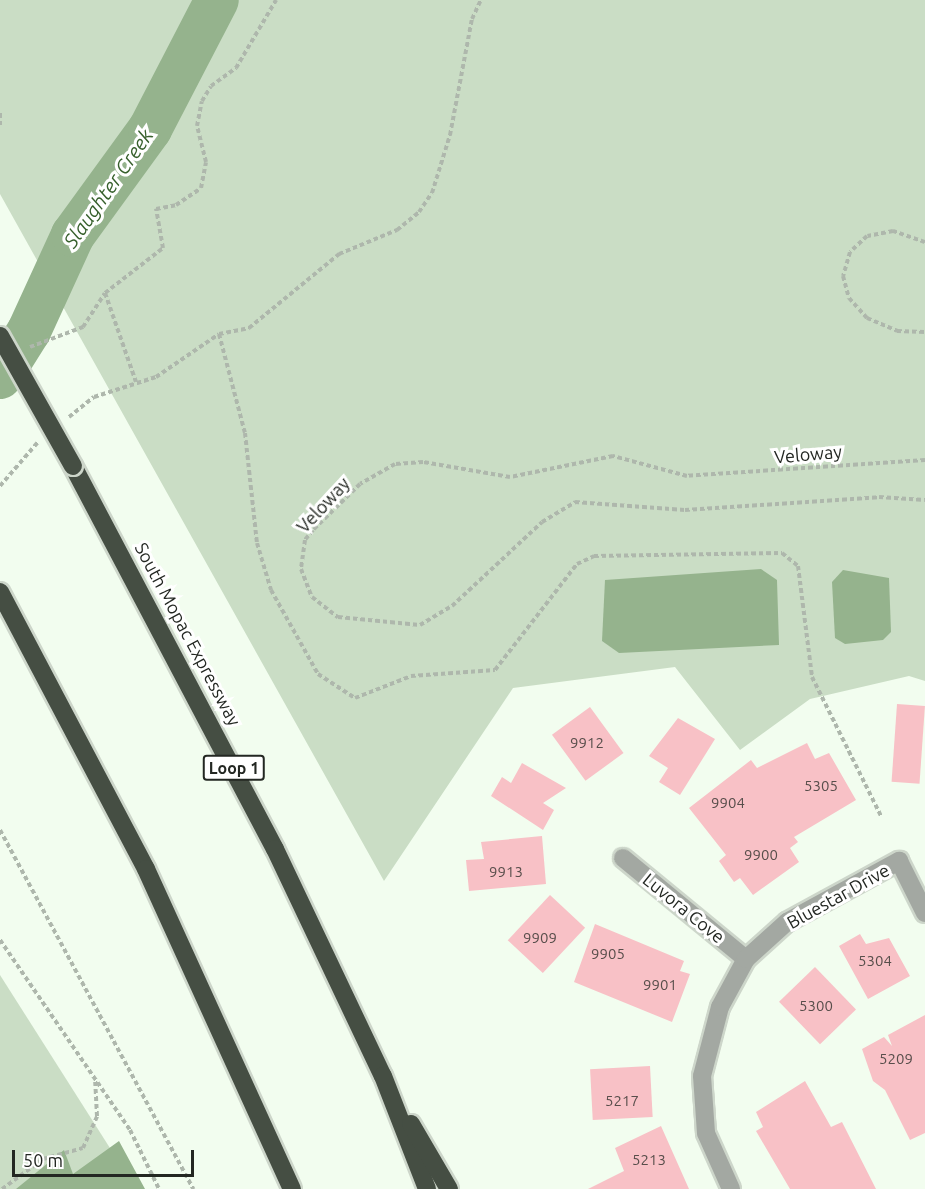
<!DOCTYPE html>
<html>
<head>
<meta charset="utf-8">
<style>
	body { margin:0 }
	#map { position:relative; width:925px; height:1189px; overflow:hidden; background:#f2fdef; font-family:Ubuntu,sans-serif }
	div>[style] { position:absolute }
	.green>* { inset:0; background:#caddc5 }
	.water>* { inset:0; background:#95b38d }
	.river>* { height:44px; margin:-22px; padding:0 22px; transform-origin:22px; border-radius:22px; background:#95b38d }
	.building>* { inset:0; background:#f8c1c6; transform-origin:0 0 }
	.path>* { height:4px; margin-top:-2px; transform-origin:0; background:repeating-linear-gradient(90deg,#aeb7ac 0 4.5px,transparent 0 7.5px) }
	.roads { filter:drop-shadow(2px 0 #cdd6ca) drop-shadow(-2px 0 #cdd6ca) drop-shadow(0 2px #cdd6ca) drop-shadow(0 -2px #cdd6ca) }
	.minor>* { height:18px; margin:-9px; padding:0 9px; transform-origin:9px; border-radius:9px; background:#a3a8a2 }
	.highway>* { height:18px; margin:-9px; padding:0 9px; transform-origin:9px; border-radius:9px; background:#454e43 }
	.bridges { filter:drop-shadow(2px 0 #cdd6ca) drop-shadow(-2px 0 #cdd6ca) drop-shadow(0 2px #cdd6ca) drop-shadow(0 -2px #cdd6ca) }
	.highway-bridge>* { height:18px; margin:-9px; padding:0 9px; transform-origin:9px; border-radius:9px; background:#454e43 }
	span { translate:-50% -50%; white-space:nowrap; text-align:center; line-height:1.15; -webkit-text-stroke:6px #fff; paint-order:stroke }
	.number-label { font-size:15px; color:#584e4b }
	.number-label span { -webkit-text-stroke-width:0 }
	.shield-label span { padding:2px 4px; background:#fff; border:2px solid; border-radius:4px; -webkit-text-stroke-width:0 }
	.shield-label { font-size:16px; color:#232722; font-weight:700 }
	.street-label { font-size:18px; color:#232722 }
	.water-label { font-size:20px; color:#37602c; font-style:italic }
	.scale { position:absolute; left:12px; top:1150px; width:182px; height:27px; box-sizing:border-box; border:3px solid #232722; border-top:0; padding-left:8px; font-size:18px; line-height:21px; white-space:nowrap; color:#232722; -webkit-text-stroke:4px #fff; paint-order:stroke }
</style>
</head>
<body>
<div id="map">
	<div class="green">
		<div style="clip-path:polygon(0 0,925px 0,925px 681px,909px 676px,810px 699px,740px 750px,675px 667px,513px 688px,384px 881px,0 194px)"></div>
		<div style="clip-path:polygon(0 975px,136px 1189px,0 1189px)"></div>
	</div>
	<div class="water">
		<div style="clip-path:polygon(761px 569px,777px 580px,779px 645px,619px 653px,602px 641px,605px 580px)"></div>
		<div style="clip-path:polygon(843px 570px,889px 578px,891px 632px,883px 640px,845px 644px,835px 638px,832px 582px)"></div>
		<div style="clip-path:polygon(119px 1141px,145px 1189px,16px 1189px,64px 1150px,73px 1174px)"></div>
	</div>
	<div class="river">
		<div style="left:0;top:377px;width:54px;rotate:-57.8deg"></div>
		<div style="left:29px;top:331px;width:106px;rotate:-65.4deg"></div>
		<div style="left:73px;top:235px;width:131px;rotate:-54deg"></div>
		<div style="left:150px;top:129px;width:145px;rotate:-62.6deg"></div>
	</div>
	<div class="building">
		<div style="left:897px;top:704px;width:28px;height:78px;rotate:4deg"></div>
		<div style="left:590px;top:707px;width:57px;height:47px;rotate:54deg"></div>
		<div style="clip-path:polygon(678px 718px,715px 739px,680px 795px,659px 782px,668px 768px,649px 756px)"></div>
		<div style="clip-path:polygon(807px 743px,815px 759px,829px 753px,856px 800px,794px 837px,798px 842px,790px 848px,799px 862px,753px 895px,740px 878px,734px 882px,719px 861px,726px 855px,689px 808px,751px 760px,757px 768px)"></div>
		<div style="clip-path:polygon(522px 763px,566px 788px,543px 803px,554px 810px,543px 830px,491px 796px,502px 777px,511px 783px)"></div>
		<div style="clip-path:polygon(542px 836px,546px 884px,469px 891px,466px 860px,484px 859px,481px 842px)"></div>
		<div style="left:550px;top:895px;width:48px;height:62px;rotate:43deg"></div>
		<div style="clip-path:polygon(595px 924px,684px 961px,680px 971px,690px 974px,672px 1022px,574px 982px)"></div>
		<div style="clip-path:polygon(860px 934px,866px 944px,889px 938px,910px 976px,868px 999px,839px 946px)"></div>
		<div style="left:815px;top:967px;width:59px;height:50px;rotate:46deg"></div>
		<div style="clip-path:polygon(925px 1015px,925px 1133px,910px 1140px,885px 1090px,873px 1081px,862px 1049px,884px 1037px,892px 1046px,888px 1035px)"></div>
		<div style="left:650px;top:1066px;width:51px;height:60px;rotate:87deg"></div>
		<div style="clip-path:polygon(805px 1081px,831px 1127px,842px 1122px,876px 1189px,790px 1189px,756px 1131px,763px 1127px,756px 1112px)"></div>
		<div style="clip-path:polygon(661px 1126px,689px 1189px,588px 1189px,624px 1171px,615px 1148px)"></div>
	</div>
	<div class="path">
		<div style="left:0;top:113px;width:12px;rotate:90deg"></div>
		<div style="left:925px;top:242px;width:34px;rotate:-161deg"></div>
		<div style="left:893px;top:231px;width:26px;rotate:169deg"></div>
		<div style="left:867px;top:236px;width:23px;rotate:137deg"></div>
		<div style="left:850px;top:252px;width:25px;rotate:106deg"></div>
		<div style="left:843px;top:276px;width:23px;rotate:75deg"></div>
		<div style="left:849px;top:298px;width:27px;rotate:48deg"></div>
		<div style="left:867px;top:318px;width:33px;rotate:23deg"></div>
		<div style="left:897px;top:331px;width:28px;rotate:2deg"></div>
		<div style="left:105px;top:293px;width:94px;rotate:70.8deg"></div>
		<div style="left:219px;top:334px;width:102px;rotate:75.3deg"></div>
		<div style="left:245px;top:433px;width:111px;rotate:83.8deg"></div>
		<div style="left:257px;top:543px;width:49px;rotate:73.4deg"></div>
		<div style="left:271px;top:590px;width:96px;rotate:60.8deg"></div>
		<div style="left:318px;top:674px;width:44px;rotate:33deg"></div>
		<div style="left:355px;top:698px;width:60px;rotate:-21.4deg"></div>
		<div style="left:411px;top:676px;width:84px;rotate:-4.1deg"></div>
		<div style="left:495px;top:670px;width:134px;rotate:-52.3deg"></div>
		<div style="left:577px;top:564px;width:19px;rotate:-25deg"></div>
		<div style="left:594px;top:556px;width:188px;rotate:-0.9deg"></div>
		<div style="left:782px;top:553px;width:21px;rotate:39deg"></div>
		<div style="left:798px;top:566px;width:112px;rotate:82.8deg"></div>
		<div style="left:812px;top:677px;width:155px;rotate:63.6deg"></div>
		<div style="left:30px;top:347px;width:57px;rotate:-20.7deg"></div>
		<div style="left:83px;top:327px;width:40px;rotate:-57.1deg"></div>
		<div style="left:105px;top:293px;width:73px;rotate:-37.8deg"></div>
		<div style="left:163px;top:248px;width:40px;rotate:-100deg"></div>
		<div style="left:156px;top:209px;width:20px;rotate:-11deg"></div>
		<div style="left:176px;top:205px;width:30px;rotate:-34deg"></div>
		<div style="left:201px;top:188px;width:26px;rotate:-79deg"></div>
		<div style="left:206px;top:162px;width:37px;rotate:-104deg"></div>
		<div style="left:197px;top:126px;width:25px;rotate:-79deg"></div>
		<div style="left:202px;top:101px;width:17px;rotate:-59deg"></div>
		<div style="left:211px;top:86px;width:31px;rotate:-36deg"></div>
		<div style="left:236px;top:68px;width:79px;rotate:-59.5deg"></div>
		<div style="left:69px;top:417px;width:32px;rotate:-39deg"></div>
		<div style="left:94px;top:397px;width:65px;rotate:-17.9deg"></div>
		<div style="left:156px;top:377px;width:76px;rotate:-34.3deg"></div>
		<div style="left:219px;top:334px;width:31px;rotate:-11deg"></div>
		<div style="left:249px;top:328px;width:117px;rotate:-39.4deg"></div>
		<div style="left:339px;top:254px;width:63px;rotate:-22.5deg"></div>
		<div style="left:397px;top:230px;width:28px;rotate:-39deg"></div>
		<div style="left:419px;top:212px;width:23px;rotate:-56deg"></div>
		<div style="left:432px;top:193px;width:61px;rotate:-72.8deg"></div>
		<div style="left:450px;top:135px;width:118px;rotate:-79.3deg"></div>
		<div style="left:472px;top:19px;width:21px;rotate:-65deg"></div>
		<div style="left:925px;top:460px;width:239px;rotate:176.2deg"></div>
		<div style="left:687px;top:476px;width:77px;rotate:-164.9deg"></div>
		<div style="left:613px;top:456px;width:105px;rotate:168.5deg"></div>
		<div style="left:510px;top:477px;width:88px;rotate:-170.2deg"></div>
		<div style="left:423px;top:462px;width:28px;rotate:176deg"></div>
		<div style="left:395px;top:464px;width:40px;rotate:150.3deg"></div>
		<div style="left:360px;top:484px;width:66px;rotate:135.6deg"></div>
		<div style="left:313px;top:530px;width:13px;rotate:129deg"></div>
		<div style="left:305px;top:540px;width:29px;rotate:98deg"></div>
		<div style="left:301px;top:569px;width:30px;rotate:69deg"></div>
		<div style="left:312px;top:597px;width:33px;rotate:38deg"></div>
		<div style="left:338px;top:617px;width:82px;rotate:5.6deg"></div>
		<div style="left:420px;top:625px;width:37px;rotate:-31deg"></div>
		<div style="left:452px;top:606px;width:123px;rotate:-43deg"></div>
		<div style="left:542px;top:522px;width:39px;rotate:-31deg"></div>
		<div style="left:575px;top:502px;width:110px;rotate:4.2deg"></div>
		<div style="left:685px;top:510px;width:194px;rotate:-3.8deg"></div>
		<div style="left:879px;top:497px;width:46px;rotate:3.7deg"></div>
		<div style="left:0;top:486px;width:58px;rotate:-49.2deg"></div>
		<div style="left:0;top:830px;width:408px;rotate:61.7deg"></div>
		<div style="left:0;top:940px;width:230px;rotate:55.6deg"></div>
		<div style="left:130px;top:1130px;width:66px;rotate:63.8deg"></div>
		<div style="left:2px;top:1189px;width:51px;rotate:-36.2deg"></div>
		<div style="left:43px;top:1159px;width:41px;rotate:-15.4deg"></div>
		<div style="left:83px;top:1148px;width:35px;rotate:-66deg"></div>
		<div style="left:97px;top:1116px;width:36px;rotate:-93deg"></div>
	</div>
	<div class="roads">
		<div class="minor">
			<div style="left:623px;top:858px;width:159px;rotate:39.4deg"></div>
			<div style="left:731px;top:1189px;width:61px;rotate:-114.1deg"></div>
			<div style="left:706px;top:1133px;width:57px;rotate:-94deg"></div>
			<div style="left:702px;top:1076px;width:71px;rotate:-75.4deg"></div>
			<div style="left:720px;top:1007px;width:55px;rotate:-61.6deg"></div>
			<div style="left:746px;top:959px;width:55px;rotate:-42.1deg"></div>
			<div style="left:787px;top:922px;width:128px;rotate:-28.6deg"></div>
			<div style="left:899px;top:861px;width:58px;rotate:63.4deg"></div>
		</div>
		<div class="highway">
			<div style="left:73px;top:466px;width:433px;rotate:62.2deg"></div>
			<div style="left:275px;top:849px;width:251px;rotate:64.6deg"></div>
			<div style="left:383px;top:1076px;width:121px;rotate:68.7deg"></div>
			<div style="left:0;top:592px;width:313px;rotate:62.2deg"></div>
			<div style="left:146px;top:869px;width:352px;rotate:65.5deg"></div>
			<div style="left:411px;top:1124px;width:75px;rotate:59.7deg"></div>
		</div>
	</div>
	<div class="bridges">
		<div class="highway-bridge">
			<div style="left:0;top:336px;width:149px;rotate:60.7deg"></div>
		</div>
	</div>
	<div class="number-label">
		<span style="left:587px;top:743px">9912</span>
		<span style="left:821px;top:786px">5305</span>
		<span style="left:728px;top:803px">9904</span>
		<span style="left:761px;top:855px">9900</span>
		<span style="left:506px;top:872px">9913</span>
		<span style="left:540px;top:938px">9909</span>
		<span style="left:608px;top:954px">9905</span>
		<span style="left:875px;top:961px">5304</span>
		<span style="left:660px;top:985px">9901</span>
		<span style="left:816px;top:1006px">5300</span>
		<span style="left:896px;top:1059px">5209</span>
		<span style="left:622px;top:1101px">5217</span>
		<span style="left:649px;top:1160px">5213</span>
	</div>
	<div class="shield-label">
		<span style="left:234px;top:768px">Loop 1</span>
	</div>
	<div class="street-label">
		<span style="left:808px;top:454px;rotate:-5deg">Veloway</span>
		<span style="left:323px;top:505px;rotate:-47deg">Veloway</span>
		<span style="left:188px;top:634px;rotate:62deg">South Mopac Expressway</span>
		<span style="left:838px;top:896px;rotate:-29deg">Bluestar Drive</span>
		<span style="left:684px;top:908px;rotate:39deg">Luvora Cove</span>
	</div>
	<div class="water-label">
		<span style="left:108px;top:188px;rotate:-55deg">Slaughter Creek</span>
	</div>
	<div class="scale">50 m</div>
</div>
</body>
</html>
